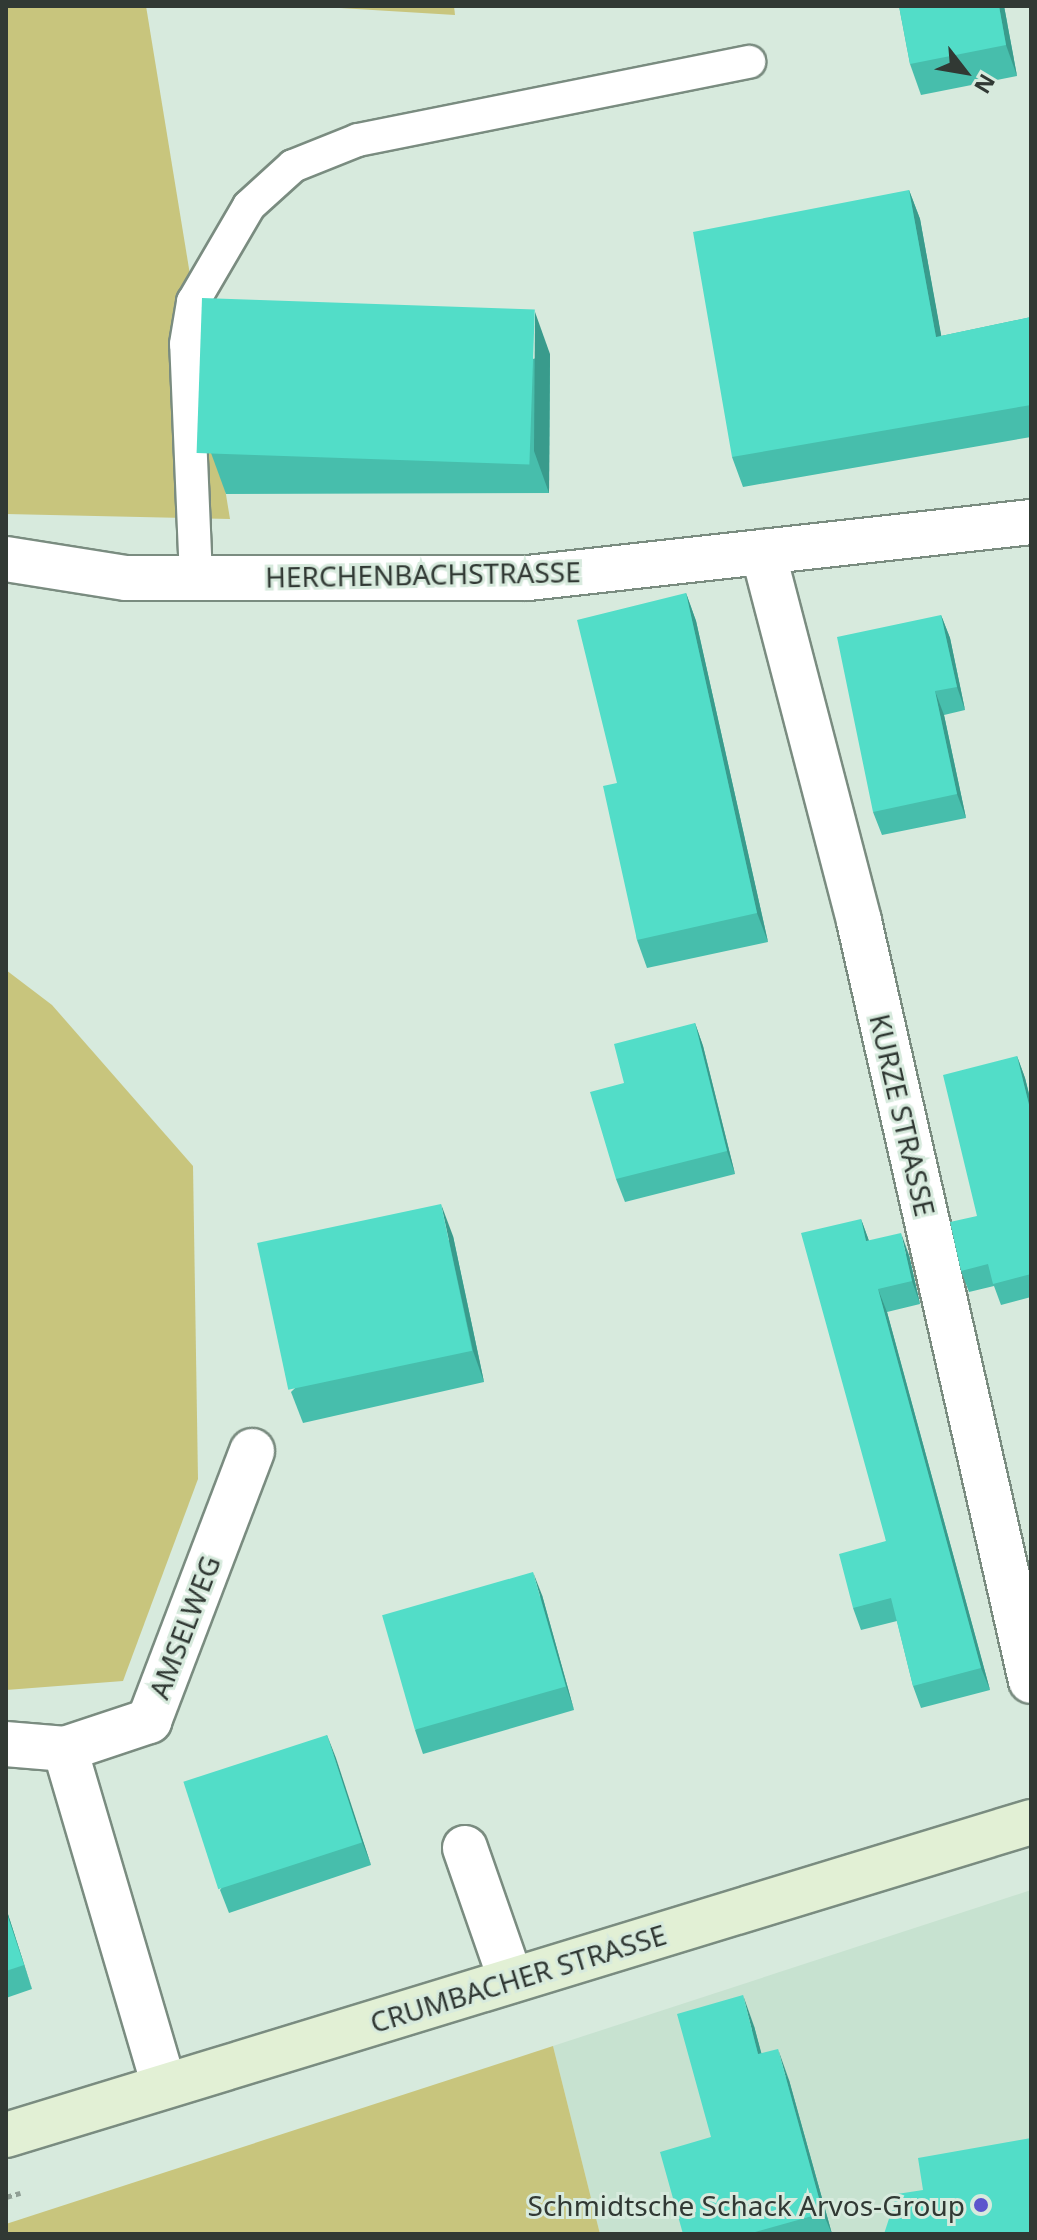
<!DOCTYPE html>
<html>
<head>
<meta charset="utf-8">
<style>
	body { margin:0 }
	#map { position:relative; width:1037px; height:2240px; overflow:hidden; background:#d7eadd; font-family:"Noto Sans",sans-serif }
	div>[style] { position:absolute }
	.built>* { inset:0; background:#c7e2d0 }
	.green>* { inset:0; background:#c8c57d }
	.path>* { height:5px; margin-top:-2.5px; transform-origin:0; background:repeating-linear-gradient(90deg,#909f95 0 6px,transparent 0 10px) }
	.roads { filter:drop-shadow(2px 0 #7a8c80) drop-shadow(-2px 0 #7a8c80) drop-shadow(0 2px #7a8c80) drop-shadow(0 -2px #7a8c80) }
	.lane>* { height:32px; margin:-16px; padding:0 16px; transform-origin:16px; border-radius:16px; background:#fff }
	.street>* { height:44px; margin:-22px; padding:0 22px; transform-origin:22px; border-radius:22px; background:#fff }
	.secondary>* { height:44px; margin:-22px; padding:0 22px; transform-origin:22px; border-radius:22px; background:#e2f0d5 }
	.wall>* { inset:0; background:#47beac }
	.shaded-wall>* { inset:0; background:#399b8c }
	.building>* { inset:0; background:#52ddc8; transform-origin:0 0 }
	.dots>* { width:22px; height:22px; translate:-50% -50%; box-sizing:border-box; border:4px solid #d7eadd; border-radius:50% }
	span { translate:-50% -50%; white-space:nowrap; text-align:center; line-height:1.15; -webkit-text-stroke:6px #d7eadd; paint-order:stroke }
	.street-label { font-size:28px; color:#313934 }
	.poi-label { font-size:28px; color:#313934 }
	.right { translate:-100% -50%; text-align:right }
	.frame { position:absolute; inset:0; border:8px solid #313934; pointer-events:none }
	.north { position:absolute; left:925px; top:32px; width:80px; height:80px; -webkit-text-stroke:6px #d7eadd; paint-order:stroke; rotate:121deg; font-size:22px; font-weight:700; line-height:32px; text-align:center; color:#313934 }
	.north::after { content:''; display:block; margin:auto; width:28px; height:36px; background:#313934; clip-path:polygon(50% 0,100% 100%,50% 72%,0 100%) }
</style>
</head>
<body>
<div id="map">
	<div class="built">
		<div style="clip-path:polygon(1031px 1890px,1031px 2234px,600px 2234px,553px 2046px)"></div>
	</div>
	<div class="green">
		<div style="clip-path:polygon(6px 6px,146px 6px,230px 519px,6px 514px)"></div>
		<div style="clip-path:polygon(307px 6px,454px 6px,455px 15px)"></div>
		<div style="clip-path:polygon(6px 970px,52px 1005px,193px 1166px,198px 1479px,123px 1681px,6px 1690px)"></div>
		<div style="clip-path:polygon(553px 2046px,600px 2234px,6px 2234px,6px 2224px)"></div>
	</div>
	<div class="path">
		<div style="left:6px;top:2197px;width:15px;rotate:-16deg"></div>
	</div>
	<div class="roads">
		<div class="lane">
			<div style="left:196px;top:578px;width:234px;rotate:-92.4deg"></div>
			<div style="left:186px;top:344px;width:43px;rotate:-80.5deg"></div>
			<div style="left:193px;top:302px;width:111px;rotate:-59.7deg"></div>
			<div style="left:249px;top:206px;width:59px;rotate:-42.3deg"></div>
			<div style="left:293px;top:166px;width:70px;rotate:-21.8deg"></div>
			<div style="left:358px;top:140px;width:399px;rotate:-11.3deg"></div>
		</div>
		<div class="street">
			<div style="left:763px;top:552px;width:381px;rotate:75.4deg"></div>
			<div style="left:859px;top:921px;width:779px;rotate:77.25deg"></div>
			<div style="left:6px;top:559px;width:121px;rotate:9deg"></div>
			<div style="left:126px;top:578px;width:402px"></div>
			<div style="left:528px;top:578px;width:506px;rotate:-6.35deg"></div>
			<div style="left:6px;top:1744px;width:59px;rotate:4.8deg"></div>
			<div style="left:65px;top:1749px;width:350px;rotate:73.6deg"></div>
			<div style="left:65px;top:1749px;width:89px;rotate:-18.4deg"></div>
			<div style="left:149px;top:1721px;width:289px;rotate:-69.1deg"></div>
			<div style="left:465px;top:1848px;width:140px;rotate:70.8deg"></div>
		</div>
		<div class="secondary">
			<div style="left:6px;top:2135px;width:1072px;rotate:-16.98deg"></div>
		</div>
	</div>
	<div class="wall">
		<div style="clip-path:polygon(899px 6px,1004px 6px,1017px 76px,921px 95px,910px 64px)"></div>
		<div style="clip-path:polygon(909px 190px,920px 219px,941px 336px,1031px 317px,1031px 437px,743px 487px,732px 457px)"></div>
		<div style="clip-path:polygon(550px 354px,549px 493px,226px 494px,211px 453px)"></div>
		<div style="clip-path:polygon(686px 593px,696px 621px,768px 942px,647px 968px,637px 940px,617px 783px)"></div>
		<div style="clip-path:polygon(941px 615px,950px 638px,965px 710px,944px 715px,966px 818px,882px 835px,873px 812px)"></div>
		<div style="clip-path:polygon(695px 1023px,703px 1046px,735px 1174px,625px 1202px,616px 1179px,624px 1083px)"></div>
		<div style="clip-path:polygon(1017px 1056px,1025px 1078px,1031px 1102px,1031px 1297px,1001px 1305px,994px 1286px,969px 1292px,961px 1271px,977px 1216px)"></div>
		<div style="clip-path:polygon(861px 1219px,869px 1241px,909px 1255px,920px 1304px,887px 1312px,990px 1690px,921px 1708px,913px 1686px,897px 1621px,861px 1630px,853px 1608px,886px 1541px)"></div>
		<div style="clip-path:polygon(453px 1236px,484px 1382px,303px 1423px,291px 1392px)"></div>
		<div style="clip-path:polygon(542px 1595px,574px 1710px,423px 1754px,415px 1730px)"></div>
		<div style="clip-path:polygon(327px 1735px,371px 1865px,229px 1913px,220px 1890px)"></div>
		<div style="clip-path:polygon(6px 1908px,32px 1989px,6px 1998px)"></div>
		<div style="clip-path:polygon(754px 2026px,761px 2053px,789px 2080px,832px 2234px,683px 2234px,711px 2137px)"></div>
	</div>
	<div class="shaded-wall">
		<div style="clip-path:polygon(999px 6px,1004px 6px,1017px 76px,1006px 45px)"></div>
		<div style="clip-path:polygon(909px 190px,920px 219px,947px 367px,936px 337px)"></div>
		<div style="clip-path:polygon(535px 312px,550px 354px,549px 493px,534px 451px)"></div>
		<div style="clip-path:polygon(686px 593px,696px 621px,768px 942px,757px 913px)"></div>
		<div style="clip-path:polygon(941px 615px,950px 638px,965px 710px,957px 687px)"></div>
		<div style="clip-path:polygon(935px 691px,944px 715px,966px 818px,957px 794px)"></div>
		<div style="clip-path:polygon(695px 1023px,703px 1046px,735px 1174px,727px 1151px)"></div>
		<div style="clip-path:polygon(1017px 1056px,1025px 1078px,1031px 1102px,1031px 1113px)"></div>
		<div style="clip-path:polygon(441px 1204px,453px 1236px,484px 1382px,473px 1351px)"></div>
		<div style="clip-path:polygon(861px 1219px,869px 1241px,866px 1241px)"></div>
		<div style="clip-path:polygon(901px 1233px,909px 1255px,920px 1304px,912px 1281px)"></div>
		<div style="clip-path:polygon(878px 1289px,887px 1312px,990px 1690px,981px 1668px)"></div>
		<div style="clip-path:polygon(533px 1572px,542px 1595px,574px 1710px,566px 1686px)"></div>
		<div style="clip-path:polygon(327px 1735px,336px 1758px,371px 1865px,362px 1842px)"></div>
		<div style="clip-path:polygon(6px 1908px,32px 1989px,6px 1911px)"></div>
		<div style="clip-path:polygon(743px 1995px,754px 2026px,770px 2085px,758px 2054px)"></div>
		<div style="clip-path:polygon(778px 2049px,789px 2080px,832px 2234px,823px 2213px)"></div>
	</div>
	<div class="building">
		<div style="clip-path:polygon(899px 6px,999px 6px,1006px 45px,910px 64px)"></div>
		<div style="clip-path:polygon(909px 190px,936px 337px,1031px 317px,1031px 405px,732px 457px,693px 232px)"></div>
		<div style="left:202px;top:298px;width:333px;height:155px;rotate:2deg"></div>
		<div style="clip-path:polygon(686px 593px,757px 913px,637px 940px,603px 786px,617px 783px,577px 620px)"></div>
		<div style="clip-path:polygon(941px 615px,957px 687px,935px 691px,957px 794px,873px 812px,837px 637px)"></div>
		<div style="clip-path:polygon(695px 1023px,727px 1151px,616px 1179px,590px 1092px,624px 1083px,614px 1044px)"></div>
		<div style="clip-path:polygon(1017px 1056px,1031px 1113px,1031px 1274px,993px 1284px,988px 1264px,961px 1271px,950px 1222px,977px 1216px,943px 1075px)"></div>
		<div style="left:441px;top:1204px;width:150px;height:188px;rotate:78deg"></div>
		<div style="clip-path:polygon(861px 1219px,866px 1241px,901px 1233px,912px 1281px,878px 1289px,981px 1668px,913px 1686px,891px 1598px,853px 1608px,839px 1554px,886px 1541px,801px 1233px)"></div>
		<div style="left:533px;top:1572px;width:119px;height:157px;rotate:74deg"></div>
		<div style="left:327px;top:1735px;width:113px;height:151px;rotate:72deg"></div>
		<div style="clip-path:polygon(6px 1911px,24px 1965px,6px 1971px)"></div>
		<div style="clip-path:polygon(743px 1995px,758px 2054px,778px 2049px,823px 2213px,748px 2234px,683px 2234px,660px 2152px,711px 2137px,677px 2014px)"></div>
		<div style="clip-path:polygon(1031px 2138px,1031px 2234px,884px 2234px,897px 2194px,923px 2190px,918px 2158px)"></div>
	</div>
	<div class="dots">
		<div style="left:981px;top:2205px;background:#5c55cd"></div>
	</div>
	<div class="street-label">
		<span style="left:423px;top:574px;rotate:-1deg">HERCHENBACHSTRASSE</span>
		<span style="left:903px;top:1115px;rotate:77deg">KURZE STRASSE</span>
		<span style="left:184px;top:1627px;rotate:-69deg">AMSELWEG</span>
		<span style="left:518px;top:1978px;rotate:-17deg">CRUMBACHER STRASSE</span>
	</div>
	<div class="poi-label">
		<span class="right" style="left:965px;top:2205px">Schmidtsche Schack Arvos-Group</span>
	</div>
	<div class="frame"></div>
	<div class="north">N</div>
</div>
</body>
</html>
